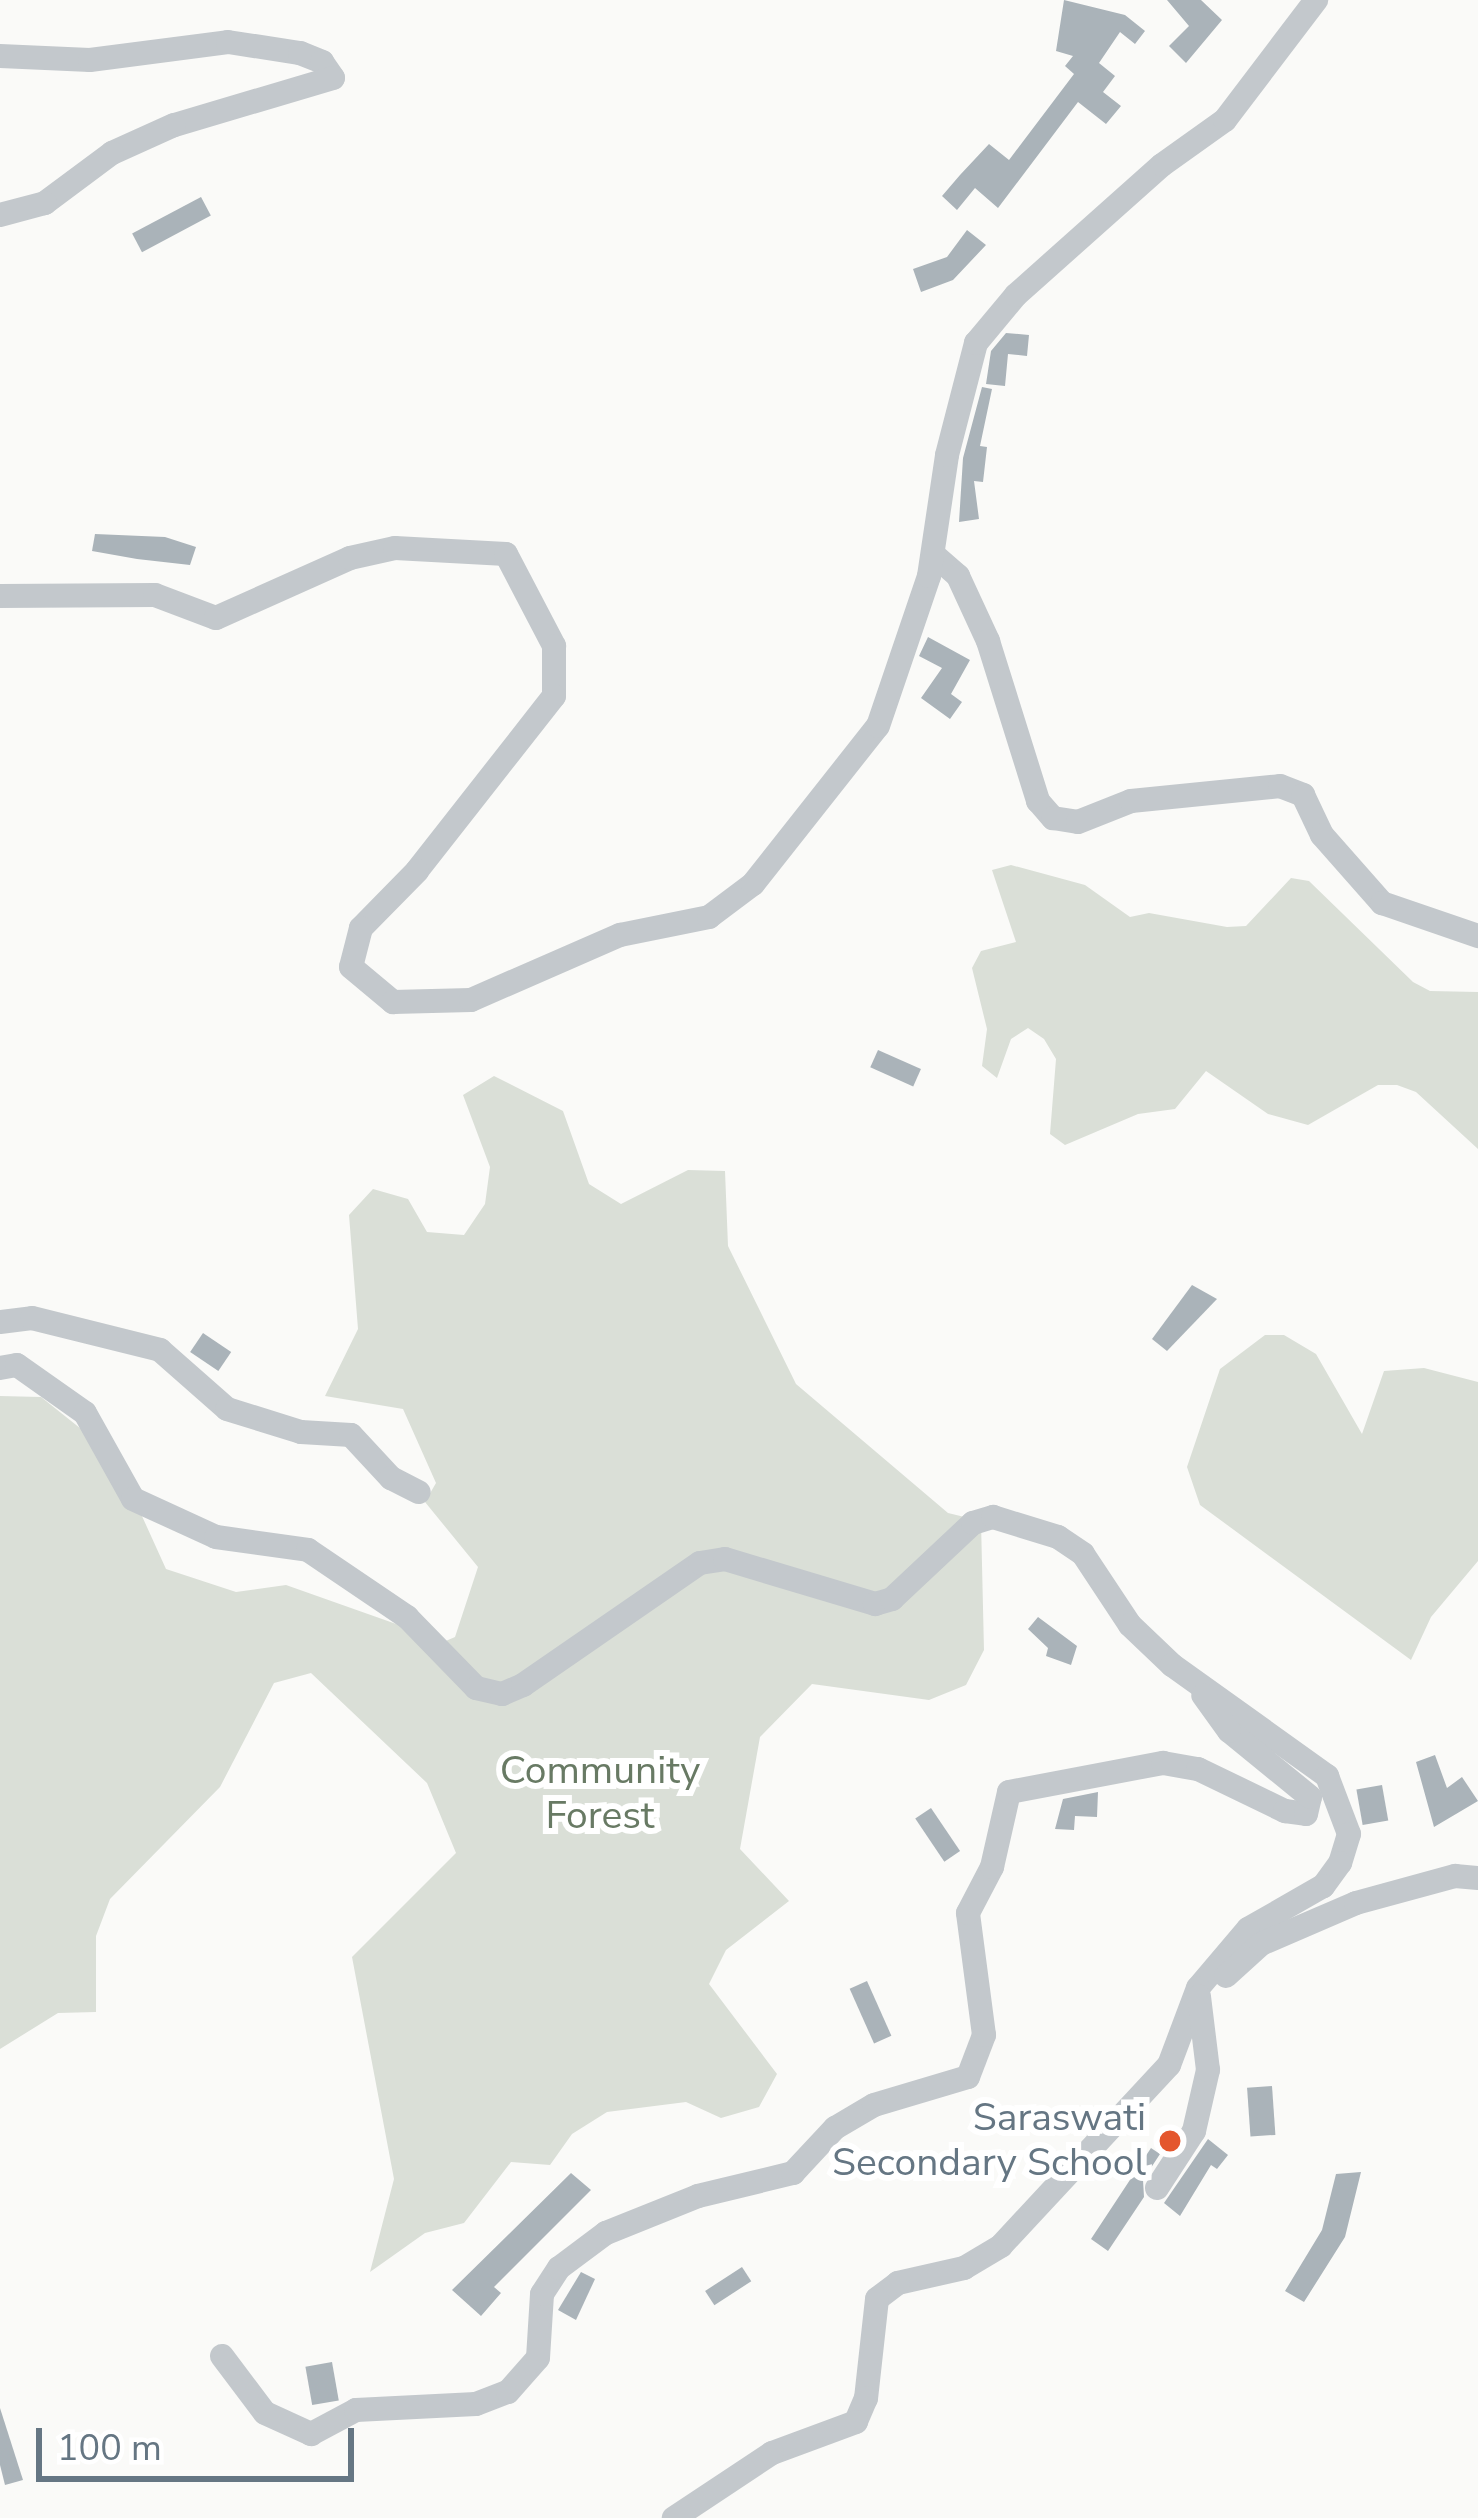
<!DOCTYPE html>
<html>
<head>
<meta charset="utf-8">
<style>
	body { margin:0 }
	#map { position:relative; width:1478px; height:2518px; overflow:hidden; background:#fafaf8; font-family:"Nunito Sans",sans-serif }
	div>[style] { position:absolute }
	.green>* { inset:0; background:#dadfd7 }
	.building>* { inset:0; background:#aab3b9; transform-origin:0 0 }
	.minor>* { height:24px; margin:-12px; padding:0 12px; transform-origin:12px; border-radius:12px; background:#c3c8cc }
	.dots>* { width:33px; height:33px; translate:-50% -50%; box-sizing:border-box; border:6px solid #fff; border-radius:50% }
	span { translate:-50% -50%; white-space:nowrap; text-align:center; line-height:1.15; -webkit-text-stroke:12px #fff; paint-order:stroke }
	.park-label { font-size:39px; color:#687a64 }
	.poi-label { font-size:39px; color:#657683 }
	.right { translate:-100% -50%; text-align:right }
	.scale { position:absolute; left:36px; top:2428px; width:318px; height:54px; box-sizing:border-box; border:6px solid #657683; border-top:0; padding-left:15px; font-size:36px; line-height:42px; white-space:nowrap; color:#657683; -webkit-text-stroke:9px #fff; paint-order:stroke }
</style>
</head>
<body>
<div id="map">
	<div class="green">
		<div style="clip-path:polygon(1011px 865px,1085px 885px,1130px 917px,1149px 913px,1227px 927px,1246px 926px,1291px 878px,1309px 881px,1413px 982px,1430px 991px,1478px 992px,1478px 1149px,1416px 1092px,1397px 1085px,1378px 1085px,1308px 1125px,1268px 1114px,1206px 1071px,1175px 1109px,1138px 1114px,1065px 1145px,1050px 1134px,1056px 1059px,1044px 1039px,1028px 1028px,1011px 1039px,997px 1078px,982px 1066px,987px 1029px,972px 968px,981px 951px,1016px 942px,992px 870px)"></div>
		<div style="clip-path:polygon(494px 1076px,563px 1111px,589px 1184px,621px 1204px,688px 1170px,725px 1171px,728px 1246px,796px 1384px,948px 1513px,981px 1521px,984px 1650px,966px 1685px,929px 1700px,812px 1684px,760px 1737px,740px 1849px,789px 1901px,726px 1950px,709px 1984px,777px 2074px,759px 2107px,721px 2118px,686px 2102px,607px 2112px,572px 2134px,550px 2165px,511px 2162px,464px 2223px,425px 2233px,370px 2272px,394px 2179px,352px 1957px,456px 1853px,427px 1783px,311px 1673px,274px 1683px,220px 1787px,110px 1899px,96px 1936px,96px 2012px,58px 2013px,0 2049px,0 1396px,41px 1397px,100px 1444px,122px 1472px,166px 1569px,236px 1592px,286px 1585px,399px 1625px,427px 1649px,455px 1637px,478px 1567px,425px 1502px,436px 1483px,403px 1409px,325px 1396px,358px 1329px,349px 1215px,373px 1189px,408px 1199px,427px 1232px,464px 1235px,485px 1204px,490px 1167px,463px 1095px)"></div>
		<div style="clip-path:polygon(1265px 1335px,1284px 1335px,1316px 1354px,1362px 1434px,1384px 1371px,1424px 1368px,1478px 1382px,1478px 1561px,1431px 1617px,1411px 1660px,1200px 1505px,1187px 1467px,1220px 1369px)"></div>
	</div>
	<div class="building">
		<div style="clip-path:polygon(1064px 0,1125px 15px,1145px 31px,1135px 44px,1120px 32px,1099px 63px,1115px 76px,1103px 92px,1121px 106px,1106px 124px,1078px 102px,998px 208px,975px 188px,957px 210px,942px 196px,960px 175px,989px 144px,1009px 160px,1074px 74px,1065px 66px,1073px 56px,1056px 51px)"></div>
		<div style="clip-path:polygon(1167px 0,1201px 0,1222px 20px,1186px 63px,1169px 46px,1189px 26px)"></div>
		<div style="left:201px;top:197px;width:21px;height:78px;rotate:62deg"></div>
		<div style="clip-path:polygon(967px 230px,986px 245px,953px 280px,921px 292px,913px 269px,947px 257px)"></div>
		<div style="clip-path:polygon(1006px 333px,1029px 335px,1027px 356px,1008px 354px,1005px 386px,986px 384px,991px 351px)"></div>
		<div style="clip-path:polygon(982px 387px,992px 389px,980px 446px,987px 447px,983px 482px,974px 481px,979px 519px,959px 522px,963px 458px)"></div>
		<div style="clip-path:polygon(95px 534px,165px 537px,196px 547px,190px 565px,137px 559px,92px 551px)"></div>
		<div style="clip-path:polygon(928px 637px,970px 660px,951px 694px,962px 702px,950px 719px,921px 698px,942px 668px,919px 656px)"></div>
		<div style="left:878px;top:1050px;width:47px;height:19px;rotate:24deg"></div>
		<div style="clip-path:polygon(1192px 1285px,1217px 1299px,1167px 1351px,1152px 1339px)"></div>
		<div style="left:203px;top:1333px;width:34px;height:23px;rotate:34deg"></div>
		<div style="clip-path:polygon(1038px 1617px,1077px 1646px,1071px 1665px,1046px 1656px,1048px 1648px,1028px 1629px)"></div>
		<div style="clip-path:polygon(1435px 1755px,1447px 1788px,1462px 1777px,1478px 1801px,1434px 1827px,1416px 1762px)"></div>
		<div style="left:1382px;top:1785px;width:36px;height:26px;rotate:80deg"></div>
		<div style="clip-path:polygon(1098px 1792px,1097px 1817px,1075px 1816px,1074px 1830px,1055px 1829px,1063px 1799px)"></div>
		<div style="left:931px;top:1808px;width:52px;height:19px;rotate:56deg"></div>
		<div style="left:867px;top:1981px;width:60px;height:19px;rotate:66deg"></div>
		<div style="left:1272px;top:2086px;width:49px;height:25px;rotate:86deg"></div>
		<div style="clip-path:polygon(1208px 2139px,1228px 2155px,1217px 2169px,1211px 2165px,1180px 2216px,1164px 2203px)"></div>
		<div style="clip-path:polygon(1151px 2148px,1160px 2154px,1143px 2180px,1144px 2197px,1108px 2251px,1091px 2239px)"></div>
		<div style="clip-path:polygon(1361px 2172px,1345px 2237px,1304px 2302px,1285px 2291px,1322px 2230px,1336px 2174px)"></div>
		<div style="clip-path:polygon(571px 2173px,591px 2190px,494px 2287px,501px 2293px,481px 2316px,452px 2290px)"></div>
		<div style="left:742px;top:2267px;width:17px;height:44px;rotate:57deg"></div>
		<div style="clip-path:polygon(581px 2272px,595px 2279px,576px 2320px,558px 2310px)"></div>
		<div style="left:332px;top:2362px;width:39px;height:27px;rotate:80deg"></div>
		<div style="clip-path:polygon(0 2408px,23px 2480px,5px 2485px,0 2465px)"></div>
	</div>
	<div class="minor">
		<div style="left:0;top:56px;width:90px;rotate:2.5deg"></div>
		<div style="left:90px;top:60px;width:139px;rotate:-7.4deg"></div>
		<div style="left:228px;top:42px;width:73px;rotate:8.7deg"></div>
		<div style="left:300px;top:53px;width:24px;rotate:22deg"></div>
		<div style="left:322px;top:62px;width:19px;rotate:55deg"></div>
		<div style="left:333px;top:78px;width:166px;rotate:163.5deg"></div>
		<div style="left:174px;top:125px;width:68px;rotate:155.7deg"></div>
		<div style="left:112px;top:153px;width:84px;rotate:143.3deg"></div>
		<div style="left:45px;top:203px;width:47px;rotate:165.1deg"></div>
		<div style="left:934px;top:555px;width:32px;rotate:41deg"></div>
		<div style="left:958px;top:576px;width:72px;rotate:65.2deg"></div>
		<div style="left:988px;top:641px;width:168px;rotate:72.6deg"></div>
		<div style="left:1038px;top:801px;width:23px;rotate:49deg"></div>
		<div style="left:1053px;top:818px;width:25px;rotate:9deg"></div>
		<div style="left:1078px;top:822px;width:57px;rotate:-21.6deg"></div>
		<div style="left:1131px;top:801px;width:150px;rotate:-5.7deg"></div>
		<div style="left:1280px;top:786px;width:25px;rotate:21deg"></div>
		<div style="left:1303px;top:795px;width:44px;rotate:64.6deg"></div>
		<div style="left:1322px;top:835px;width:91px;rotate:48.6deg"></div>
		<div style="left:1382px;top:903px;width:102px;rotate:19deg"></div>
		<div style="left:0;top:596px;width:155px;rotate:-0.4deg"></div>
		<div style="left:155px;top:595px;width:65px;rotate:20.7deg"></div>
		<div style="left:216px;top:618px;width:147px;rotate:-24.1deg"></div>
		<div style="left:350px;top:558px;width:46px;rotate:-12.5deg"></div>
		<div style="left:395px;top:548px;width:111px;rotate:3.1deg"></div>
		<div style="left:506px;top:554px;width:104px;rotate:62.4deg"></div>
		<div style="left:554px;top:646px;width:50px;rotate:90deg"></div>
		<div style="left:554px;top:696px;width:222px;rotate:128.1deg"></div>
		<div style="left:417px;top:871px;width:80px;rotate:134.5deg"></div>
		<div style="left:361px;top:928px;width:40px;rotate:104.4deg"></div>
		<div style="left:351px;top:967px;width:55px;rotate:39.8deg"></div>
		<div style="left:393px;top:1002px;width:78px;rotate:-1.5deg"></div>
		<div style="left:471px;top:1000px;width:163px;rotate:-23.6deg"></div>
		<div style="left:620px;top:935px;width:91px;rotate:-11.4deg"></div>
		<div style="left:709px;top:917px;width:55px;rotate:-36.9deg"></div>
		<div style="left:753px;top:884px;width:201px;rotate:-51.7deg"></div>
		<div style="left:878px;top:726px;width:158px;rotate:-71.2deg"></div>
		<div style="left:929px;top:576px;width:122px;rotate:-81.5deg"></div>
		<div style="left:947px;top:455px;width:116px;rotate:-75.5deg"></div>
		<div style="left:976px;top:343px;width:62px;rotate:-50.2deg"></div>
		<div style="left:1016px;top:295px;width:195px;rotate:-41.7deg"></div>
		<div style="left:1162px;top:165px;width:77px;rotate:-35.5deg"></div>
		<div style="left:1225px;top:120px;width:151px;rotate:-52.8deg"></div>
		<div style="left:0;top:1322px;width:32px;rotate:-7deg"></div>
		<div style="left:32px;top:1318px;width:132px;rotate:14deg"></div>
		<div style="left:160px;top:1350px;width:89px;rotate:41.4deg"></div>
		<div style="left:227px;top:1409px;width:77px;rotate:17.3deg"></div>
		<div style="left:301px;top:1432px;width:50px;rotate:3.4deg"></div>
		<div style="left:351px;top:1435px;width:59px;rotate:47.1deg"></div>
		<div style="left:391px;top:1478px;width:31px;rotate:27deg"></div>
		<div style="left:0;top:1368px;width:17px;rotate:-10deg"></div>
		<div style="left:17px;top:1365px;width:83px;rotate:35.2deg"></div>
		<div style="left:85px;top:1413px;width:98px;rotate:60.8deg"></div>
		<div style="left:133px;top:1499px;width:91px;rotate:24.6deg"></div>
		<div style="left:216px;top:1537px;width:93px;rotate:8deg"></div>
		<div style="left:308px;top:1550px;width:120px;rotate:34.1deg"></div>
		<div style="left:407px;top:1617px;width:99px;rotate:45.8deg"></div>
		<div style="left:476px;top:1688px;width:27px;rotate:13deg"></div>
		<div style="left:502px;top:1694px;width:23px;rotate:-23deg"></div>
		<div style="left:523px;top:1685px;width:215px;rotate:-34.6deg"></div>
		<div style="left:700px;top:1563px;width:25px;rotate:-9deg"></div>
		<div style="left:725px;top:1559px;width:157px;rotate:16.7deg"></div>
		<div style="left:875px;top:1604px;width:18px;rotate:-16deg"></div>
		<div style="left:892px;top:1599px;width:111px;rotate:-43.2deg"></div>
		<div style="left:973px;top:1523px;width:21px;rotate:-17deg"></div>
		<div style="left:993px;top:1517px;width:68px;rotate:17.1deg"></div>
		<div style="left:1058px;top:1537px;width:30px;rotate:34deg"></div>
		<div style="left:1083px;top:1554px;width:85px;rotate:56.5deg"></div>
		<div style="left:1130px;top:1625px;width:58px;rotate:43.6deg"></div>
		<div style="left:1172px;top:1665px;width:191px;rotate:35.6deg"></div>
		<div style="left:1327px;top:1776px;width:62px;rotate:69.2deg"></div>
		<div style="left:1349px;top:1834px;width:30px;rotate:107deg"></div>
		<div style="left:1340px;top:1863px;width:29px;rotate:126deg"></div>
		<div style="left:1323px;top:1886px;width:86px;rotate:150.2deg"></div>
		<div style="left:1248px;top:1929px;width:77px;rotate:130.3deg"></div>
		<div style="left:1198px;top:1988px;width:82px;rotate:110.6deg"></div>
		<div style="left:1169px;top:2065px;width:247px;rotate:132.9deg"></div>
		<div style="left:1001px;top:2246px;width:43px;rotate:149.3deg"></div>
		<div style="left:964px;top:2268px;width:68px;rotate:167.2deg"></div>
		<div style="left:898px;top:2283px;width:26px;rotate:143deg"></div>
		<div style="left:877px;top:2299px;width:100px;rotate:96.3deg"></div>
		<div style="left:866px;top:2398px;width:26px;rotate:113deg"></div>
		<div style="left:856px;top:2422px;width:90px;rotate:159.7deg"></div>
		<div style="left:772px;top:2453px;width:118px;rotate:146.4deg"></div>
		<div style="left:1226px;top:1976px;width:47px;rotate:-42.4deg"></div>
		<div style="left:1261px;top:1944px;width:103px;rotate:-23.3deg"></div>
		<div style="left:1356px;top:1903px;width:103px;rotate:-15.3deg"></div>
		<div style="left:1455px;top:1876px;width:23px;rotate:5deg"></div>
		<div style="left:1157px;top:2188px;width:68px;rotate:-57deg"></div>
		<div style="left:1194px;top:2131px;width:63px;rotate:-77.1deg"></div>
		<div style="left:1208px;top:2070px;width:74px;rotate:-97deg"></div>
		<div style="left:222px;top:2356px;width:71px;rotate:53deg"></div>
		<div style="left:265px;top:2413px;width:51px;rotate:24.5deg"></div>
		<div style="left:311px;top:2434px;width:51px;rotate:-28.1deg"></div>
		<div style="left:356px;top:2410px;width:120px;rotate:-2.9deg"></div>
		<div style="left:476px;top:2404px;width:34px;rotate:-21deg"></div>
		<div style="left:508px;top:2392px;width:45px;rotate:-48.6deg"></div>
		<div style="left:538px;top:2358px;width:64px;rotate:-86.4deg"></div>
		<div style="left:542px;top:2294px;width:31px;rotate:-57deg"></div>
		<div style="left:559px;top:2268px;width:59px;rotate:-36.7deg"></div>
		<div style="left:606px;top:2233px;width:99px;rotate:-21.9deg"></div>
		<div style="left:698px;top:2196px;width:98px;rotate:-13.6deg"></div>
		<div style="left:793px;top:2173px;width:62px;rotate:-47deg"></div>
		<div style="left:835px;top:2128px;width:45px;rotate:-30.5deg"></div>
		<div style="left:874px;top:2105px;width:98px;rotate:-16.6deg"></div>
		<div style="left:968px;top:2077px;width:45px;rotate:-69.1deg"></div>
		<div style="left:984px;top:2035px;width:123px;rotate:-97.5deg"></div>
		<div style="left:968px;top:1913px;width:52px;rotate:-62.4deg"></div>
		<div style="left:992px;top:1867px;width:77px;rotate:-77.2deg"></div>
		<div style="left:1009px;top:1792px;width:157px;rotate:-10.7deg"></div>
		<div style="left:1163px;top:1763px;width:36px;rotate:10deg"></div>
		<div style="left:1198px;top:1769px;width:97px;rotate:25.8deg"></div>
		<div style="left:1285px;top:1811px;width:21px;rotate:8deg"></div>
		<div style="left:1306px;top:1814px;width:17px;rotate:-77deg"></div>
		<div style="left:1310px;top:1797px;width:104px;rotate:-140.8deg"></div>
		<div style="left:1229px;top:1731px;width:44px;rotate:-125.8deg"></div>
	</div>
	<div class="dots">
		<div style="left:1170px;top:2141px;background:#e4572e"></div>
	</div>
	<div class="park-label">
		<span style="left:600px;top:1794px">Community<br>Forest</span>
	</div>
	<div class="poi-label">
		<span class="right" style="left:1146px;top:2141px">Saraswati<br>Secondary School</span>
	</div>
	<div class="scale">100 m</div>
</div>
</body>
</html>
